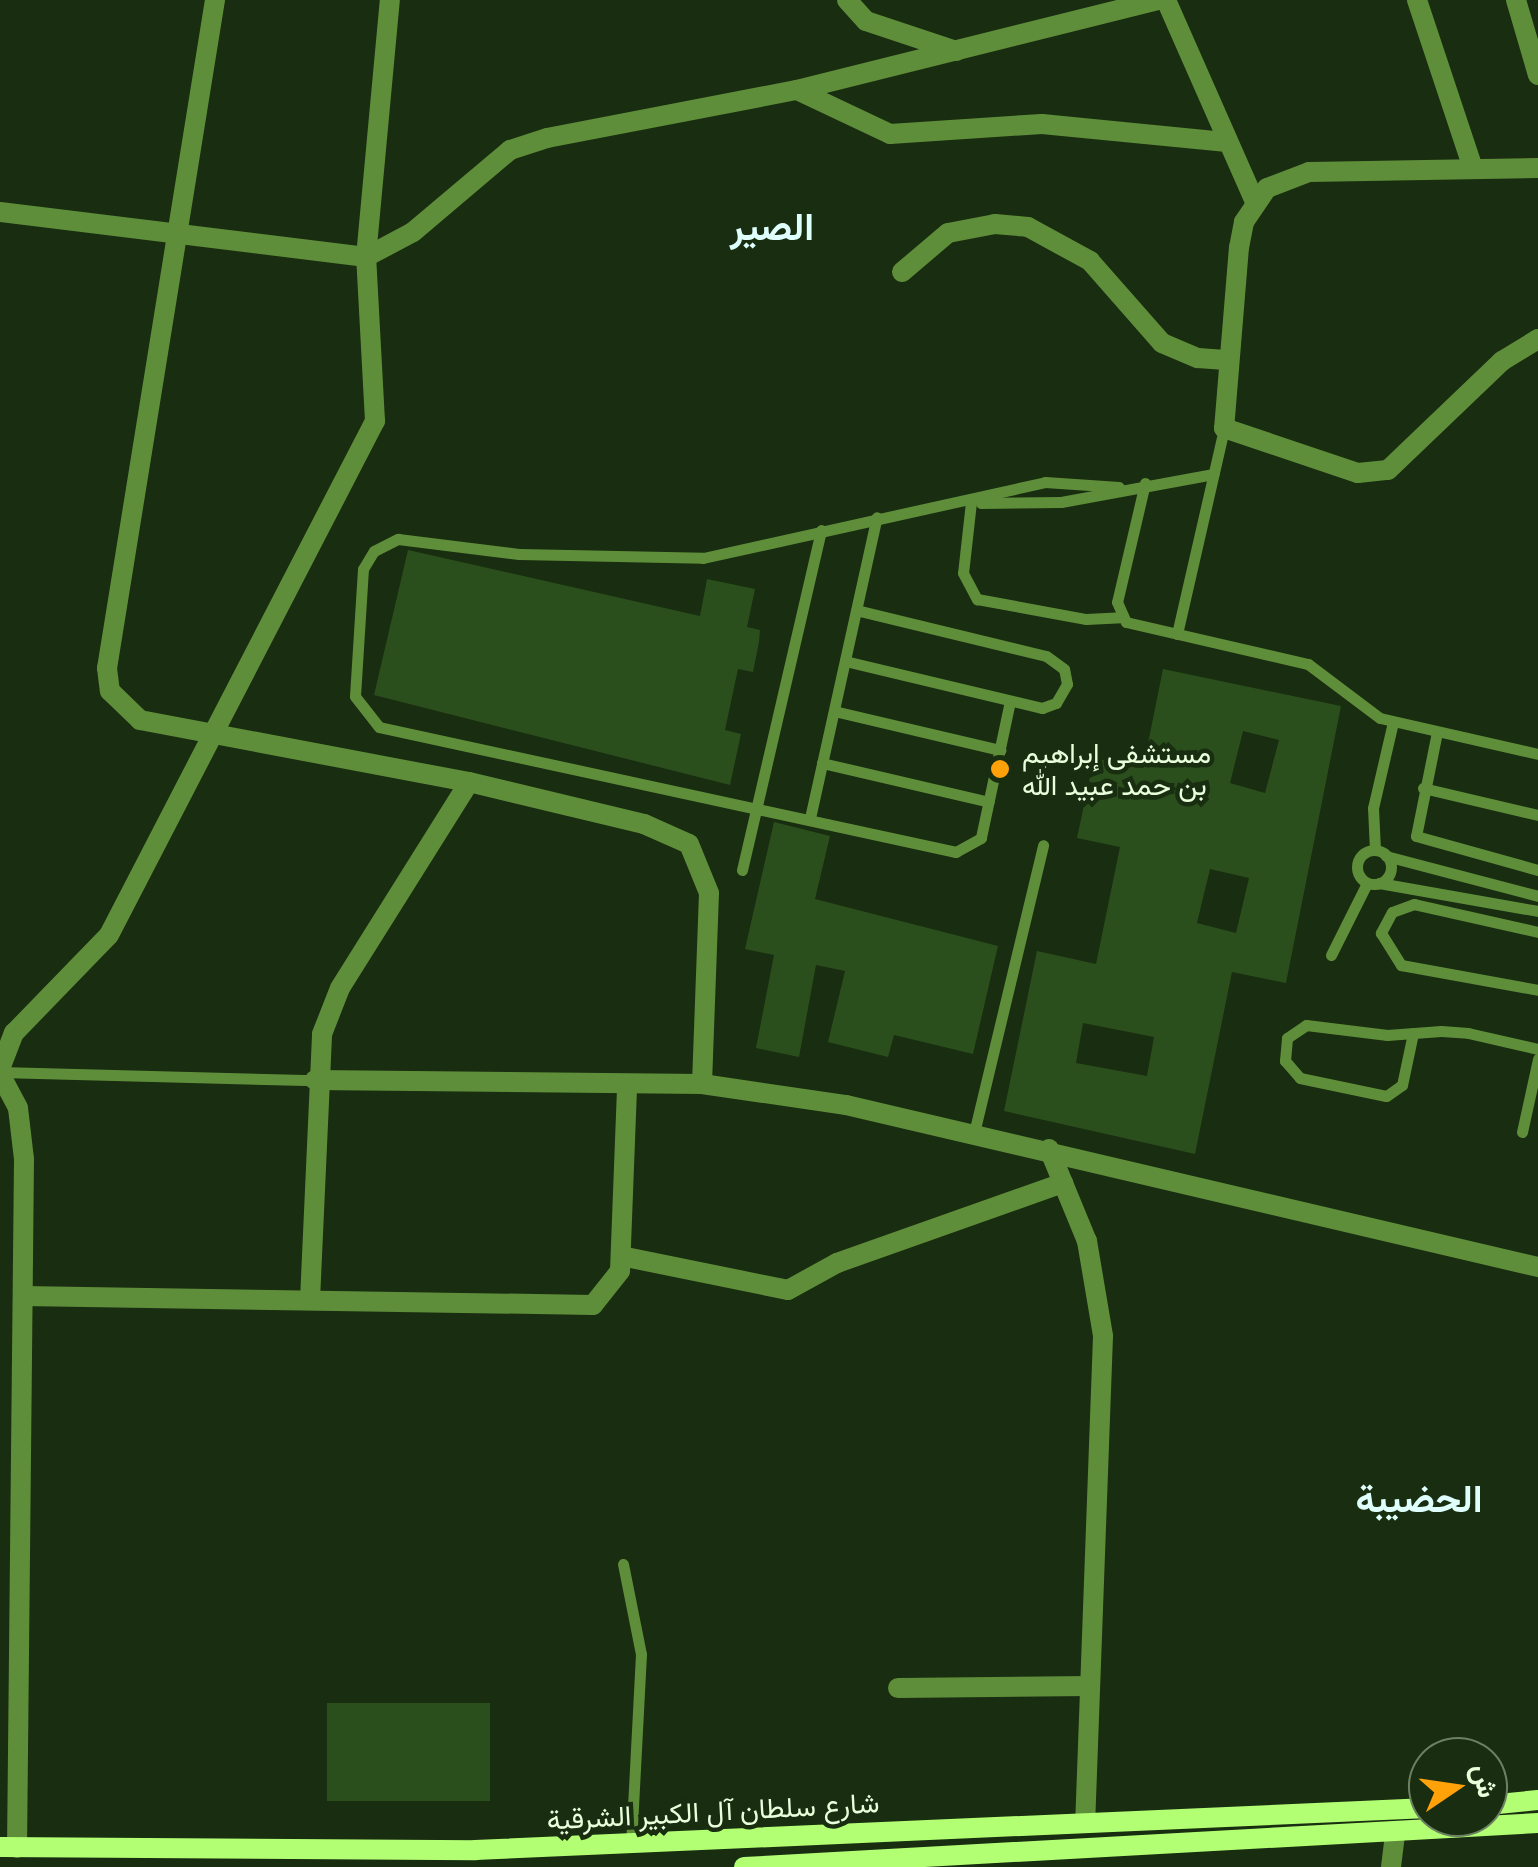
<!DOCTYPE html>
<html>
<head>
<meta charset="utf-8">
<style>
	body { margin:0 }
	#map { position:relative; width:1538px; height:1867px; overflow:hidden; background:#192d10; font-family:Mulish,Vazirmatn,sans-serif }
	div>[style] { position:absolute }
	.building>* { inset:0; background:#2a4f1c; transform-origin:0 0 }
	.service>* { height:11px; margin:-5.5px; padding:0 5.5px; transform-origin:5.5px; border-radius:5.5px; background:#5f8e3a }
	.service>.ring { margin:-5.5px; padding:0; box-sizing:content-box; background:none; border:11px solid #5f8e3a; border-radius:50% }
	.minor>* { height:20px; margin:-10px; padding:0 10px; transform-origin:10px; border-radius:10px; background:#5f8e3a }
	.secondary>* { height:20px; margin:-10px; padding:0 10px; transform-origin:10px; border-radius:10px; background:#b3ff73 }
	.dots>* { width:28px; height:28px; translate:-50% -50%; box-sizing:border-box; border:5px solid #192d10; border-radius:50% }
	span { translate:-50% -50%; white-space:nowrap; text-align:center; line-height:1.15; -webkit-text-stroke:9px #192d10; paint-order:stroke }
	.poi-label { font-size:28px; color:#e9ffdc }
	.left { translate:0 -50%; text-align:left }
	.street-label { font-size:28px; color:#e9ffdc }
	.district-label { font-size:38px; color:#defffb; font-weight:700 }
	.north { position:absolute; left:1408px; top:1737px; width:100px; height:100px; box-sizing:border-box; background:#192d10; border:2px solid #6c8162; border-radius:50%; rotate:77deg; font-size:28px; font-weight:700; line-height:40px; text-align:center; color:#e9ffdc }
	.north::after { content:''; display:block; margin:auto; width:35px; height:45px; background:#ffa108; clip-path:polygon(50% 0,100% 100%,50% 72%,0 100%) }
</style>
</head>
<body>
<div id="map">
	<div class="building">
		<div style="clip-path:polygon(408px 550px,700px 616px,707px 579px,755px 589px,747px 627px,760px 630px,759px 642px,753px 672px,738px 669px,725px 730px,741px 734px,730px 785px,374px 695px)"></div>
		<div style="clip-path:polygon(evenodd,1163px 669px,1341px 706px,1286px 983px,1232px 972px,1195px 1154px,1004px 1111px,1037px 951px,1096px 964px,1120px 847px,1077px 838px,1094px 758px,1143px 768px,1163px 669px,1243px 731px,1279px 740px,1265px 793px,1230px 783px,1243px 731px,1163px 669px,1210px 869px,1249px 878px,1236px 933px,1197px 923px,1210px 869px,1163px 669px,1083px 1023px,1154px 1037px,1147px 1076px,1076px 1063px,1083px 1023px)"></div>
		<div style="clip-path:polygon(774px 822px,830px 836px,815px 899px,998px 946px,973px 1054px,894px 1035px,888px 1057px,828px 1042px,845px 971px,816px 965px,799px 1057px,756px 1048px,774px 955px,745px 949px)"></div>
		<div style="left:327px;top:1703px;width:163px;height:98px"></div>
	</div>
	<div class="service">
		<div style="left:1145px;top:483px;width:122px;rotate:103.2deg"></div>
		<div style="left:1117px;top:602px;width:22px;rotate:66deg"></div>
		<div style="left:1126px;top:622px;width:187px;rotate:13deg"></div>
		<div style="left:1308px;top:664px;width:90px;rotate:36.9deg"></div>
		<div style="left:1380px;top:718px;width:162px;rotate:12.8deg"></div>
		<div style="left:971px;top:502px;width:71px;rotate:96.4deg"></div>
		<div style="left:963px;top:573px;width:30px;rotate:62deg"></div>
		<div style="left:977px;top:599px;width:111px;rotate:10.4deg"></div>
		<div style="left:1086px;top:619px;width:35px;rotate:-3deg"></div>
		<div style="left:981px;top:503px;width:80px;rotate:-0.7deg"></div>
		<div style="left:1061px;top:502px;width:155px;rotate:-10.4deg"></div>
		<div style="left:1177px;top:634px;width:211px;rotate:-77.1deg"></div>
		<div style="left:845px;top:661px;width:203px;rotate:13.4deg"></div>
		<div style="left:1042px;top:708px;width:15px;rotate:-20deg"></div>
		<div style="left:1056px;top:703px;width:22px;rotate:-60deg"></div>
		<div style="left:1067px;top:684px;width:15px;rotate:-101deg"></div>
		<div style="left:1064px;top:669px;width:22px;rotate:-144deg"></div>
		<div style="left:1046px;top:656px;width:195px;rotate:-166.4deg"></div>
		<div style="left:1010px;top:701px;width:140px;rotate:102deg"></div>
		<div style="left:981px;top:838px;width:29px;rotate:151deg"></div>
		<div style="left:956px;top:852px;width:590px;rotate:-167.78deg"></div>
		<div style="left:379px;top:727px;width:39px;rotate:-128deg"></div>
		<div style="left:355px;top:696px;width:127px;rotate:-86.4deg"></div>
		<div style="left:363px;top:569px;width:21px;rotate:-59deg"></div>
		<div style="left:374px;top:551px;width:27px;rotate:-27deg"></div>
		<div style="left:398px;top:539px;width:122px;rotate:7.1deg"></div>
		<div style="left:519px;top:554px;width:184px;rotate:1.2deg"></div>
		<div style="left:703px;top:558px;width:350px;rotate:-12.5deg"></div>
		<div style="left:1045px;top:482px;width:74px;rotate:3.9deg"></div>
		<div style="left:834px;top:711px;width:171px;rotate:13.2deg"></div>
		<div style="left:1437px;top:732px;width:106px;rotate:101.4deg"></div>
		<div style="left:1416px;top:836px;width:127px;rotate:15.6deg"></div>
		<div style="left:822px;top:763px;width:171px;rotate:13.1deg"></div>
		<div style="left:1423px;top:788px;width:118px;rotate:13.2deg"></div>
		<div style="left:810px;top:818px;width:308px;rotate:-77.5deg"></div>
		<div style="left:1375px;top:850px;width:42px;rotate:-92.7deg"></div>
		<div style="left:1373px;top:808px;width:88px;rotate:-76.9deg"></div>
		<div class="ring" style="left:1357px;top:850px;width:23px;height:23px"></div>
		<div style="left:1386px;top:856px;width:157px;rotate:14.7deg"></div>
		<div style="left:742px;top:870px;width:349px;rotate:-76.9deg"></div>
		<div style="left:1379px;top:883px;width:161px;rotate:10deg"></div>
		<div style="left:1538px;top:932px;width:127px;rotate:-167.3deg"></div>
		<div style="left:1414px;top:904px;width:23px;rotate:160deg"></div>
		<div style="left:1392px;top:912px;width:24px;rotate:118deg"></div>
		<div style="left:1381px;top:933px;width:38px;rotate:58deg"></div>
		<div style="left:1401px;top:965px;width:139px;rotate:10.3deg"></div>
		<div style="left:1331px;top:955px;width:80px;rotate:-63.4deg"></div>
		<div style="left:1413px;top:1033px;width:53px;rotate:101.9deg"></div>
		<div style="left:1402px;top:1085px;width:19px;rotate:145deg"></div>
		<div style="left:1386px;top:1096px;width:88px;rotate:-168.2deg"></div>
		<div style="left:1300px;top:1078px;width:23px;rotate:-131deg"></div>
		<div style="left:1285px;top:1061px;width:23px;rotate:-85deg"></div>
		<div style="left:1287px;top:1038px;width:23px;rotate:-34deg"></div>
		<div style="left:1306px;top:1025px;width:82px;rotate:7deg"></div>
		<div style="left:1387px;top:1035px;width:54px;rotate:-4.2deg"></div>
		<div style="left:1441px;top:1031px;width:27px;rotate:4deg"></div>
		<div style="left:1468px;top:1033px;width:72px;rotate:12.9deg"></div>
		<div style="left:0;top:1072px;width:315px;rotate:1.5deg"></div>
		<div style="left:1522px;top:1132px;width:75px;rotate:-77.6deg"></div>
		<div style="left:974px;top:1133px;width:296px;rotate:-76.5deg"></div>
		<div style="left:623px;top:1564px;width:92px;rotate:78.7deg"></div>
		<div style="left:641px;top:1654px;width:189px;rotate:93deg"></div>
	</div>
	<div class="minor">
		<div style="left:215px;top:0;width:677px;rotate:99.18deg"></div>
		<div style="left:107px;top:668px;width:23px;rotate:83deg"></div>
		<div style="left:110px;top:691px;width:42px;rotate:44deg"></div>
		<div style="left:140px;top:720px;width:335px;rotate:10.7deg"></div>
		<div style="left:469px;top:782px;width:180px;rotate:13.5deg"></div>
		<div style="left:644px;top:824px;width:49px;rotate:24deg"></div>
		<div style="left:689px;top:844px;width:53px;rotate:67.8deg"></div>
		<div style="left:709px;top:893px;width:191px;rotate:92.1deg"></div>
		<div style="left:847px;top:0;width:28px;rotate:48deg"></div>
		<div style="left:866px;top:21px;width:95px;rotate:18.4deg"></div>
		<div style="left:1166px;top:0;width:221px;rotate:66.2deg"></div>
		<div style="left:1417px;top:0;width:177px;rotate:71.6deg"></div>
		<div style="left:1516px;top:0;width:78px;rotate:73.7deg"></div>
		<div style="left:797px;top:90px;width:103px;rotate:25.3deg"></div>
		<div style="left:890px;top:134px;width:152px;rotate:-3.8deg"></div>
		<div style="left:1042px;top:124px;width:186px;rotate:5.6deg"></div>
		<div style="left:1538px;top:168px;width:229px;rotate:179deg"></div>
		<div style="left:1309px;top:172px;width:45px;rotate:159.1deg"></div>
		<div style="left:1267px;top:188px;width:41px;rotate:124.1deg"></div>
		<div style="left:1244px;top:222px;width:25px;rotate:101deg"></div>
		<div style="left:1239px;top:247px;width:182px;rotate:94.7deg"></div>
		<div style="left:1224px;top:428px;width:141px;rotate:18.6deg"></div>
		<div style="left:1358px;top:473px;width:30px;rotate:-6deg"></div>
		<div style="left:1388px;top:470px;width:158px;rotate:-43.7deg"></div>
		<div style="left:1502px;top:361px;width:42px;rotate:-31.4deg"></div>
		<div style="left:0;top:212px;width:369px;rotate:7deg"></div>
		<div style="left:366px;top:257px;width:53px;rotate:-28deg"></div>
		<div style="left:413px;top:232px;width:127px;rotate:-40.2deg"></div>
		<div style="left:510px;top:150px;width:39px;rotate:-18deg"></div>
		<div style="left:547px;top:138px;width:255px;rotate:-10.9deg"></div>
		<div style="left:797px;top:90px;width:373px;rotate:-14deg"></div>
		<div style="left:902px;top:272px;width:60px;rotate:-40.3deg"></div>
		<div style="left:948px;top:233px;width:48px;rotate:-10.8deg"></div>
		<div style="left:995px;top:224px;width:33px;rotate:5deg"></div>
		<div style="left:1028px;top:227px;width:71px;rotate:28.7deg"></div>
		<div style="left:1090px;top:261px;width:109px;rotate:48.7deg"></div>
		<div style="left:1162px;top:343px;width:39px;rotate:23deg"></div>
		<div style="left:1198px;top:358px;width:31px;rotate:4deg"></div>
		<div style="left:0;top:1069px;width:39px;rotate:-69deg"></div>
		<div style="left:14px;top:1033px;width:136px;rotate:-45.9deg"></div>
		<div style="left:109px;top:935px;width:579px;rotate:-62.64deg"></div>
		<div style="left:375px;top:421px;width:164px;rotate:-93.1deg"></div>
		<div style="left:366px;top:257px;width:258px;rotate:-84.7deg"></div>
		<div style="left:0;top:1074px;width:38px;rotate:62deg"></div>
		<div style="left:18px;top:1108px;width:51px;rotate:83.3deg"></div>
		<div style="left:24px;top:1159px;width:689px;rotate:90.58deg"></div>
		<div style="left:315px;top:1080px;width:387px;rotate:0.6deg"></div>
		<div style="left:702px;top:1084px;width:146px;rotate:8.3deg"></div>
		<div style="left:846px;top:1105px;width:711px;rotate:13.18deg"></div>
		<div style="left:1049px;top:1149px;width:100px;rotate:67.6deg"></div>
		<div style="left:1087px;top:1241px;width:96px;rotate:80.4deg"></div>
		<div style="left:1103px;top:1336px;width:486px;rotate:92.1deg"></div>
		<div style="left:621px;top:1256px;width:170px;rotate:11.5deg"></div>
		<div style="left:788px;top:1290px;width:56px;rotate:-28.9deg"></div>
		<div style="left:837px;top:1263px;width:240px;rotate:-19.5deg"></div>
		<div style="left:23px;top:1296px;width:570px;rotate:0.9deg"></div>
		<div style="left:593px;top:1305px;width:43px;rotate:-51.5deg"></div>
		<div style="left:620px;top:1271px;width:186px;rotate:-87.8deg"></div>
		<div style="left:310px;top:1300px;width:266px;rotate:-87.4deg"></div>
		<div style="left:322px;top:1034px;width:49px;rotate:-68.6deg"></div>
		<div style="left:340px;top:988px;width:243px;rotate:-57.9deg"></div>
		<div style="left:898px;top:1688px;width:191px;rotate:-0.6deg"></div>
		<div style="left:1391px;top:1867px;width:31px;rotate:-83deg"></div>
	</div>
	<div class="secondary">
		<div style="left:1488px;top:1805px;width:50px;rotate:-5.7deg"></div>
		<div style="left:0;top:1847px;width:475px;rotate:0.4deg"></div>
		<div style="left:475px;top:1850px;width:954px;rotate:-2.52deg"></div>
		<div style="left:744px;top:1867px;width:795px;rotate:-3.17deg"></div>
	</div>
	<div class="dots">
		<div style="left:1000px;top:769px;background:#ffa108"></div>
	</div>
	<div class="poi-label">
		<span class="left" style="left:1022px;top:769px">مستشفى إبراهيم<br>بن حمد عبيد الله</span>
	</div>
	<div class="street-label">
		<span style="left:713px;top:1811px;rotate:-3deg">شارع سلطان آل الكبير الشرقية</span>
	</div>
	<div class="district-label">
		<span style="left:772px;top:227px">الصير</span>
		<span style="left:1419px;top:1499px">الحضيبة</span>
	</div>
	<div class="north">ش</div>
</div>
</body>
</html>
